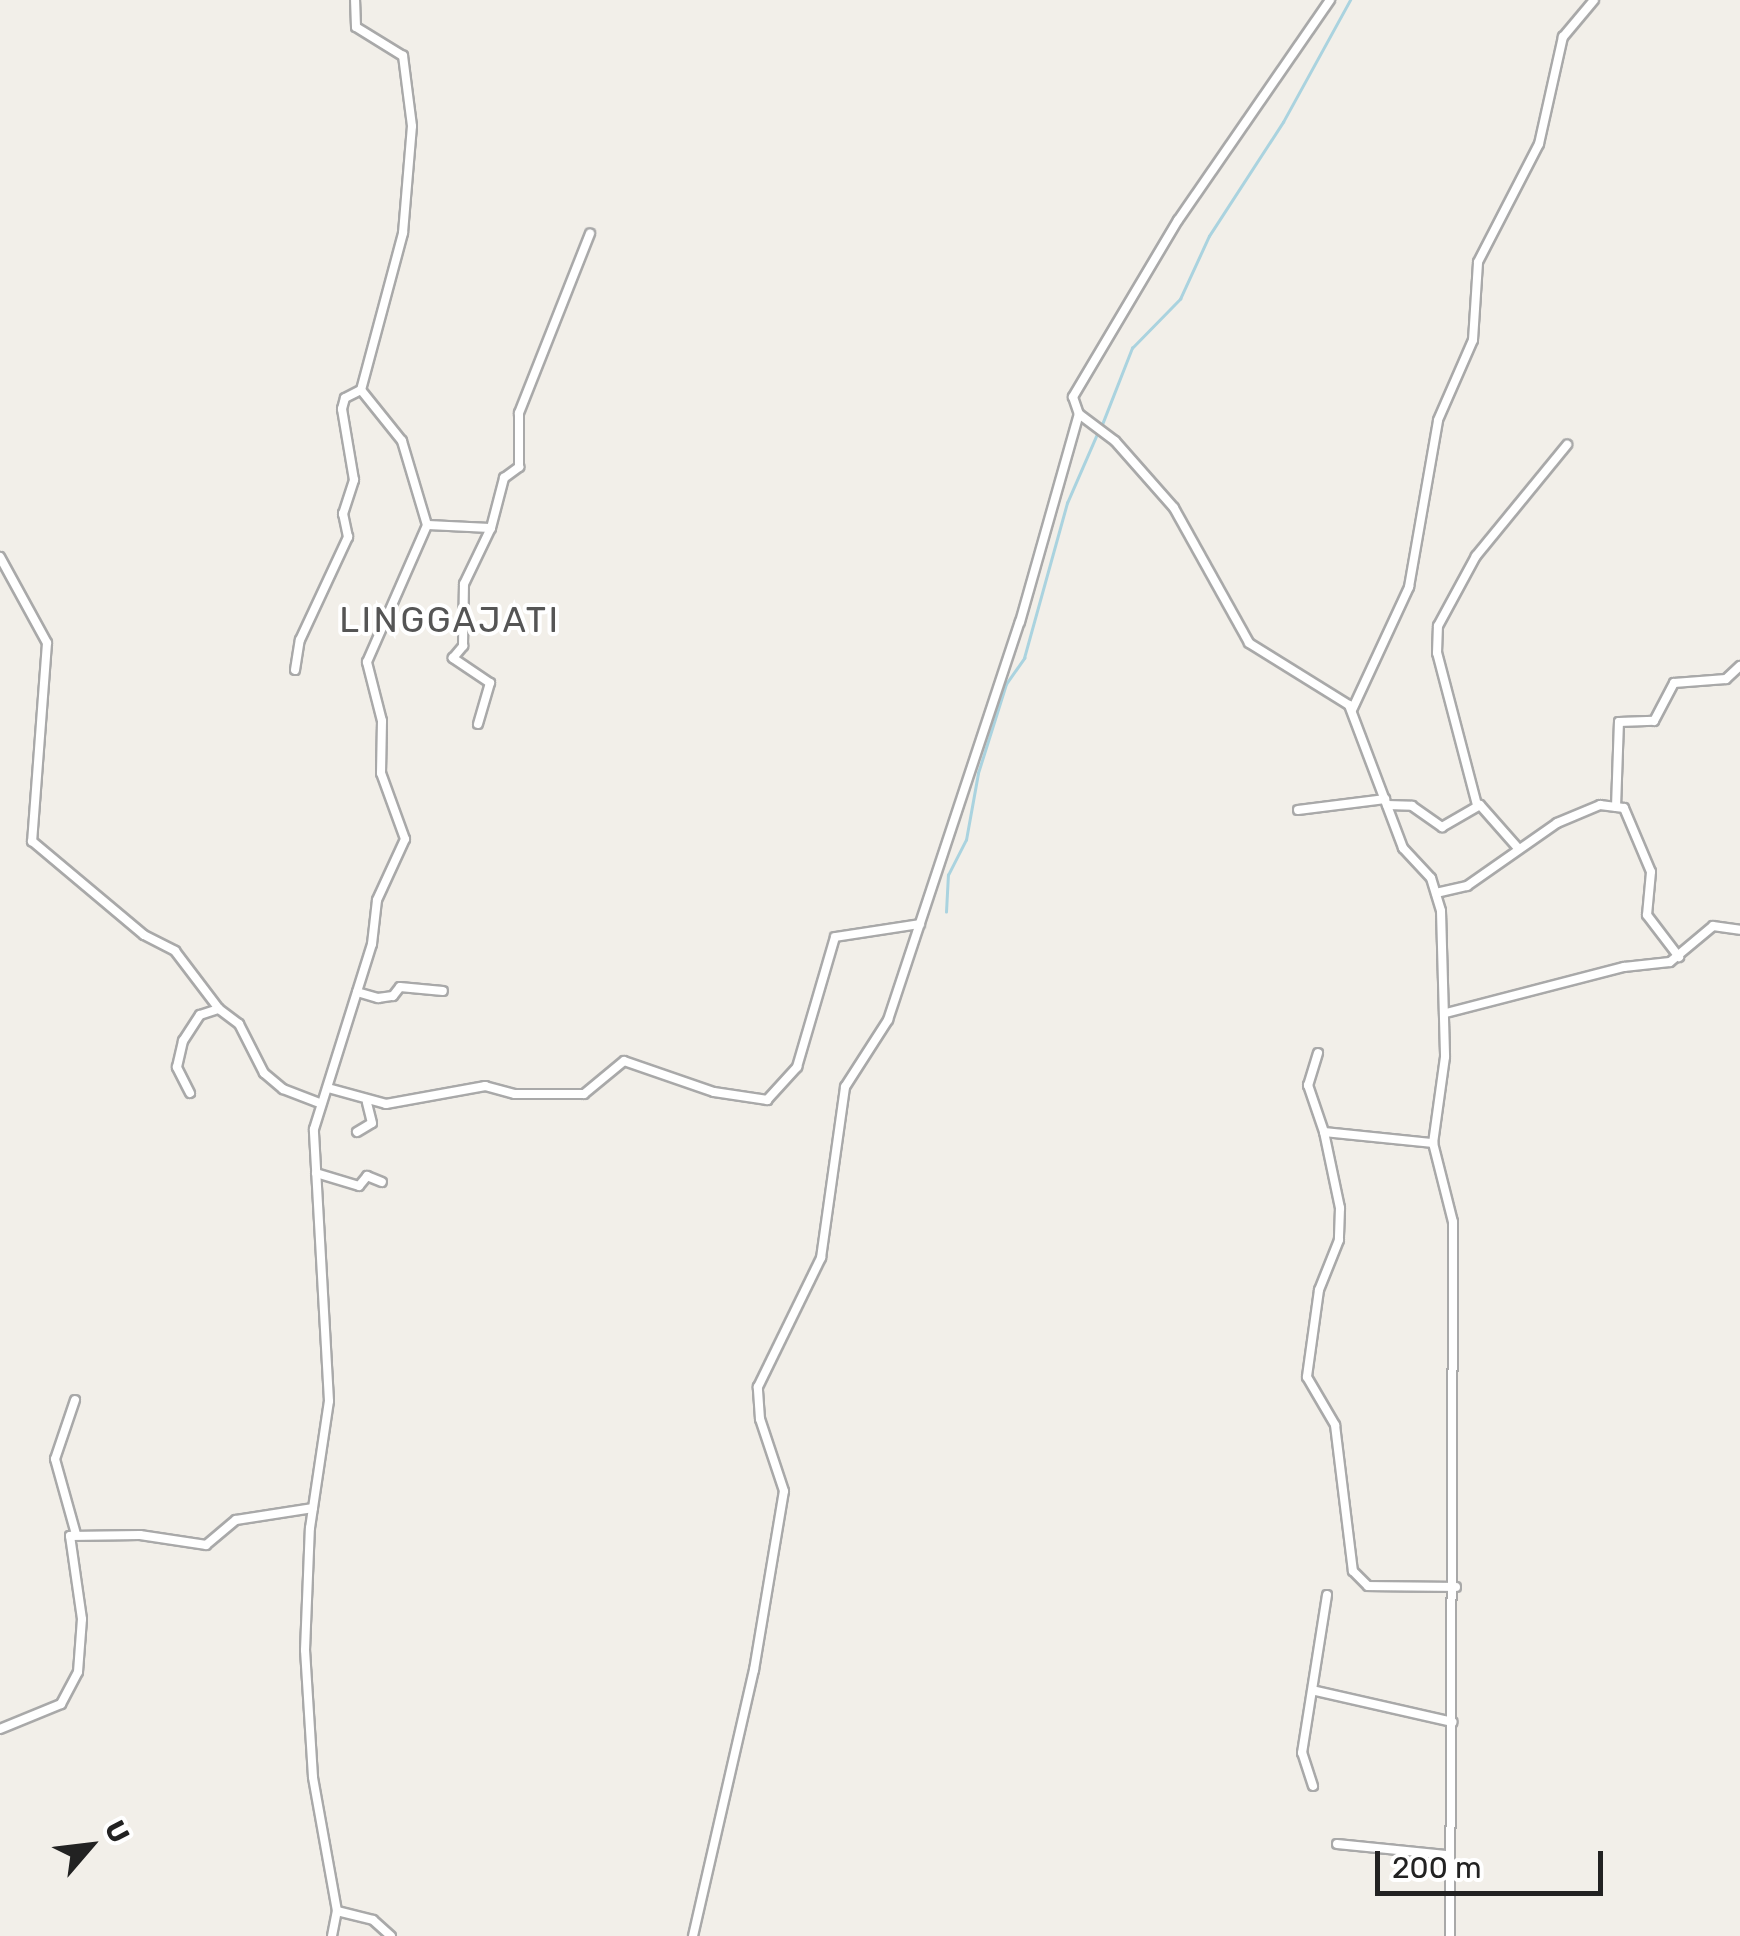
<!DOCTYPE html>
<html>
<head>
<meta charset="utf-8">
<style>
	body { margin:0 }
	#map { position:relative; width:1740px; height:1936px; overflow:hidden; background:#f2efe9; font-family:Rubik,sans-serif }
	div>[style] { position:absolute }
	.stream>* { height:2.5px; margin:-1.25px; padding:0 1.25px; transform-origin:1.25px; border-radius:1.25px; background:#aad3df }
	.roads { filter:drop-shadow(2px 0 #a9a9a9) drop-shadow(-2px 0 #a9a9a9) drop-shadow(0 2px #a9a9a9) drop-shadow(0 -2px #a9a9a9) }
	.street>* { height:8px; margin:-4px; padding:0 4px; transform-origin:4px; border-radius:4px; background:#fff }
	span { translate:-50% -50%; white-space:nowrap; text-align:center; line-height:1.15; -webkit-text-stroke:8px #fff; paint-order:stroke }
	.quarter-label { font-size:35px; color:#555; letter-spacing:2.5px }
	.north { position:absolute; left:40px; top:1796px; width:100px; height:100px; -webkit-text-stroke:8px #fff; paint-order:stroke; rotate:62deg; font-size:28px; font-weight:700; line-height:40px; text-align:center; color:#222 }
	.north::after { content:''; display:block; margin:auto; width:35px; height:45px; background:#222; clip-path:polygon(50% 0,100% 100%,50% 72%,0 100%) }
	.scale { position:absolute; left:1375px; top:1851px; width:228px; height:45px; box-sizing:border-box; border:5px solid #222; border-top:0; padding-left:12px; font-size:30px; line-height:35px; white-space:nowrap; color:#222; -webkit-text-stroke:8px #fff; paint-order:stroke }
</style>
</head>
<body>
<div id="map">
	<div class="stream">
		<div style="left:1101px;top:427px;width:85px;rotate:-68.6deg"></div>
		<div style="left:1132px;top:348px;width:69px;rotate:-45.6deg"></div>
		<div style="left:1180px;top:299px;width:69px;rotate:-65.3deg"></div>
		<div style="left:1209px;top:236px;width:136px;rotate:-57deg"></div>
		<div style="left:1283px;top:122px;width:139px;rotate:-61.2deg"></div>
		<div style="left:946px;top:912px;width:37px;rotate:-87deg"></div>
		<div style="left:948px;top:875px;width:39px;rotate:-63deg"></div>
		<div style="left:966px;top:840px;width:68px;rotate:-79.8deg"></div>
		<div style="left:978px;top:773px;width:93px;rotate:-72.5deg"></div>
		<div style="left:1006px;top:684px;width:32px;rotate:-55deg"></div>
		<div style="left:1024px;top:658px;width:161px;rotate:-74.5deg"></div>
		<div style="left:1067px;top:503px;width:75px;rotate:-66.5deg"></div>
	</div>
	<div class="roads">
		<div class="street">
			<div style="left:1330px;top:0;width:267px;rotate:124.6deg"></div>
			<div style="left:1178px;top:220px;width:206px;rotate:120.7deg"></div>
			<div style="left:1073px;top:397px;width:18px;rotate:71deg"></div>
			<div style="left:1079px;top:414px;width:45px;rotate:36.9deg"></div>
			<div style="left:1115px;top:441px;width:89px;rotate:48.6deg"></div>
			<div style="left:1174px;top:508px;width:154px;rotate:60.9deg"></div>
			<div style="left:1249px;top:643px;width:118px;rotate:31.8deg"></div>
			<div style="left:1349px;top:705px;width:153px;rotate:69.3deg"></div>
			<div style="left:1403px;top:848px;width:41px;rotate:47deg"></div>
			<div style="left:1431px;top:878px;width:34px;rotate:73deg"></div>
			<div style="left:1441px;top:911px;width:146px;rotate:88.4deg"></div>
			<div style="left:1445px;top:1057px;width:87px;rotate:97.9deg"></div>
			<div style="left:1433px;top:1143px;width:81px;rotate:75.8deg"></div>
			<div style="left:1453px;top:1222px;width:37px;rotate:90deg"></div>
			<div style="left:1453px;top:1259px;width:677px;rotate:90.25deg"></div>
			<div style="left:427px;top:525px;width:64px;rotate:2.7deg"></div>
			<div style="left:0;top:557px;width:98px;rotate:61.3deg"></div>
			<div style="left:47px;top:643px;width:199px;rotate:94.3deg"></div>
			<div style="left:32px;top:841px;width:146px;rotate:40deg"></div>
			<div style="left:144px;top:935px;width:35px;rotate:27deg"></div>
			<div style="left:175px;top:951px;width:73px;rotate:52.8deg"></div>
			<div style="left:219px;top:1009px;width:25px;rotate:37deg"></div>
			<div style="left:239px;top:1024px;width:55px;rotate:63deg"></div>
			<div style="left:264px;top:1073px;width:25px;rotate:40deg"></div>
			<div style="left:283px;top:1089px;width:39px;rotate:21deg"></div>
			<div style="left:295px;top:670px;width:30px;rotate:-81deg"></div>
			<div style="left:300px;top:640px;width:114px;rotate:-65deg"></div>
			<div style="left:348px;top:537px;width:24px;rotate:-102deg"></div>
			<div style="left:343px;top:514px;width:36px;rotate:-72deg"></div>
			<div style="left:354px;top:480px;width:72px;rotate:-99.6deg"></div>
			<div style="left:342px;top:409px;width:11px;rotate:-75deg"></div>
			<div style="left:345px;top:398px;width:18px;rotate:-27deg"></div>
			<div style="left:1352px;top:710px;width:136px;rotate:-65.1deg"></div>
			<div style="left:1409px;top:587px;width:169px;rotate:-80.1deg"></div>
			<div style="left:1438px;top:420px;width:87px;rotate:-66.4deg"></div>
			<div style="left:1473px;top:340px;width:78px;rotate:-86.3deg"></div>
			<div style="left:1478px;top:262px;width:133px;rotate:-62.7deg"></div>
			<div style="left:1539px;top:144px;width:110px;rotate:-77.4deg"></div>
			<div style="left:1563px;top:37px;width:48px;rotate:-50deg"></div>
			<div style="left:478px;top:724px;width:43px;rotate:-73.7deg"></div>
			<div style="left:490px;top:683px;width:45px;rotate:-146deg"></div>
			<div style="left:453px;top:658px;width:16px;rotate:-50deg"></div>
			<div style="left:463px;top:646px;width:62px;rotate:-89.1deg"></div>
			<div style="left:464px;top:584px;width:62px;rotate:-64.3deg"></div>
			<div style="left:491px;top:528px;width:52px;rotate:-75.4deg"></div>
			<div style="left:504px;top:478px;width:19px;rotate:-36deg"></div>
			<div style="left:519px;top:467px;width:54px;rotate:-90deg"></div>
			<div style="left:519px;top:413px;width:193px;rotate:-68.4deg"></div>
			<div style="left:1387px;top:805px;width:25px;rotate:2deg"></div>
			<div style="left:1412px;top:806px;width:37px;rotate:35deg"></div>
			<div style="left:1442px;top:827px;width:44px;rotate:-30.1deg"></div>
			<div style="left:1480px;top:805px;width:56px;rotate:48.6deg"></div>
			<div style="left:1477px;top:805px;width:157px;rotate:-104.7deg"></div>
			<div style="left:1437px;top:653px;width:27px;rotate:-88deg"></div>
			<div style="left:1438px;top:626px;width:80px;rotate:-61.5deg"></div>
			<div style="left:1476px;top:556px;width:144px;rotate:-50.7deg"></div>
			<div style="left:1616px;top:807px;width:85px;rotate:-88deg"></div>
			<div style="left:1619px;top:722px;width:35px;rotate:-2deg"></div>
			<div style="left:1654px;top:721px;width:43px;rotate:-62.2deg"></div>
			<div style="left:1674px;top:683px;width:52px;rotate:-4.4deg"></div>
			<div style="left:1726px;top:679px;width:19px;rotate:-43deg"></div>
			<div style="left:1298px;top:810px;width:88px;rotate:-7.2deg"></div>
			<div style="left:1436px;top:893px;width:32px;rotate:-13deg"></div>
			<div style="left:1467px;top:886px;width:110px;rotate:-35deg"></div>
			<div style="left:1557px;top:823px;width:47px;rotate:-22.7deg"></div>
			<div style="left:1600px;top:805px;width:24px;rotate:7deg"></div>
			<div style="left:1624px;top:808px;width:69px;rotate:67.1deg"></div>
			<div style="left:1651px;top:872px;width:43px;rotate:95.3deg"></div>
			<div style="left:1647px;top:915px;width:53px;rotate:52.7deg"></div>
			<div style="left:357px;top:992px;width:22px;rotate:16deg"></div>
			<div style="left:378px;top:998px;width:15px;rotate:-8deg"></div>
			<div style="left:393px;top:996px;width:11px;rotate:-52deg"></div>
			<div style="left:400px;top:987px;width:43px;rotate:5.3deg"></div>
			<div style="left:1446px;top:1013px;width:184px;rotate:-14.5deg"></div>
			<div style="left:1624px;top:967px;width:46px;rotate:-6.2deg"></div>
			<div style="left:1670px;top:962px;width:56px;rotate:-39.9deg"></div>
			<div style="left:1713px;top:926px;width:27px;rotate:8deg"></div>
			<div style="left:1318px;top:1053px;width:34px;rotate:107deg"></div>
			<div style="left:1308px;top:1085px;width:50px;rotate:71.2deg"></div>
			<div style="left:1324px;top:1132px;width:110px;rotate:5.8deg"></div>
			<div style="left:328px;top:1088px;width:60px;rotate:15.4deg"></div>
			<div style="left:386px;top:1104px;width:101px;rotate:-10.3deg"></div>
			<div style="left:485px;top:1086px;width:31px;rotate:15deg"></div>
			<div style="left:515px;top:1094px;width:69px"></div>
			<div style="left:584px;top:1094px;width:52px;rotate:-39.5deg"></div>
			<div style="left:624px;top:1061px;width:95px;rotate:19deg"></div>
			<div style="left:714px;top:1092px;width:54px;rotate:8.6deg"></div>
			<div style="left:767px;top:1100px;width:45px;rotate:-47.7deg"></div>
			<div style="left:797px;top:1067px;width:135px;rotate:-73.7deg"></div>
			<div style="left:835px;top:937px;width:86px;rotate:-8.7deg"></div>
			<div style="left:190px;top:1093px;width:29px;rotate:-117deg"></div>
			<div style="left:177px;top:1067px;width:27px;rotate:-77deg"></div>
			<div style="left:183px;top:1041px;width:31px;rotate:-57deg"></div>
			<div style="left:200px;top:1015px;width:20px;rotate:-18deg"></div>
			<div style="left:357px;top:1132px;width:17px;rotate:-31deg"></div>
			<div style="left:372px;top:1123px;width:21px;rotate:-104deg"></div>
			<div style="left:1324px;top:1132px;width:78px;rotate:78.1deg"></div>
			<div style="left:1340px;top:1208px;width:32px;rotate:92deg"></div>
			<div style="left:1339px;top:1240px;width:54px;rotate:111.8deg"></div>
			<div style="left:1319px;top:1290px;width:88px;rotate:97.9deg"></div>
			<div style="left:1307px;top:1377px;width:56px;rotate:59.7deg"></div>
			<div style="left:1335px;top:1425px;width:147px;rotate:83deg"></div>
			<div style="left:1353px;top:1571px;width:21px;rotate:45deg"></div>
			<div style="left:1368px;top:1586px;width:88px;rotate:0.7deg"></div>
			<div style="left:316px;top:1173px;width:45px;rotate:16.8deg"></div>
			<div style="left:359px;top:1186px;width:13px;rotate:-51deg"></div>
			<div style="left:367px;top:1176px;width:16px;rotate:22deg"></div>
			<div style="left:75px;top:1400px;width:62px;rotate:108.7deg"></div>
			<div style="left:55px;top:1459px;width:78px;rotate:74.4deg"></div>
			<div style="left:1316px;top:1691px;width:140px;rotate:12.8deg"></div>
			<div style="left:0;top:1729px;width:66px;rotate:-22.3deg"></div>
			<div style="left:61px;top:1704px;width:36px;rotate:-62deg"></div>
			<div style="left:78px;top:1672px;width:53px;rotate:-85.7deg"></div>
			<div style="left:82px;top:1619px;width:84px;rotate:-98.2deg"></div>
			<div style="left:70px;top:1536px;width:70px;rotate:-0.8deg"></div>
			<div style="left:140px;top:1535px;width:67px;rotate:8.6deg"></div>
			<div style="left:206px;top:1545px;width:39px;rotate:-40deg"></div>
			<div style="left:236px;top:1520px;width:78px;rotate:-8.9deg"></div>
			<div style="left:1313px;top:1786px;width:35px;rotate:-108deg"></div>
			<div style="left:1302px;top:1753px;width:160px;rotate:-81deg"></div>
			<div style="left:1337px;top:1844px;width:112px;rotate:5.7deg"></div>
			<div style="left:337px;top:1911px;width:37px;rotate:14deg"></div>
			<div style="left:373px;top:1920px;width:24px;rotate:42deg"></div>
			<div style="left:332px;top:1936px;width:25px;rotate:-79deg"></div>
			<div style="left:337px;top:1911px;width:136px;rotate:-100.2deg"></div>
			<div style="left:313px;top:1777px;width:127px;rotate:-93.6deg"></div>
			<div style="left:305px;top:1650px;width:122px;rotate:-87.7deg"></div>
			<div style="left:310px;top:1528px;width:128px;rotate:-81.5deg"></div>
			<div style="left:329px;top:1401px;width:272px;rotate:-93.2deg"></div>
			<div style="left:314px;top:1129px;width:194px;rotate:-72.6deg"></div>
			<div style="left:372px;top:944px;width:44px;rotate:-83.5deg"></div>
			<div style="left:377px;top:900px;width:67px;rotate:-65.3deg"></div>
			<div style="left:405px;top:839px;width:70px;rotate:-110deg"></div>
			<div style="left:381px;top:773px;width:52px;rotate:-88.9deg"></div>
			<div style="left:382px;top:721px;width:61px;rotate:-104.3deg"></div>
			<div style="left:367px;top:662px;width:150px;rotate:-66.3deg"></div>
			<div style="left:427px;top:525px;width:88px;rotate:-106.6deg"></div>
			<div style="left:402px;top:441px;width:65px;rotate:-128.8deg"></div>
			<div style="left:361px;top:390px;width:163px;rotate:-75deg"></div>
			<div style="left:403px;top:233px;width:107px;rotate:-85.2deg"></div>
			<div style="left:412px;top:126px;width:71px;rotate:-97.3deg"></div>
			<div style="left:403px;top:56px;width:55px;rotate:-148.3deg"></div>
			<div style="left:356px;top:27px;width:27px;rotate:-92deg"></div>
			<div style="left:693px;top:1936px;width:273px;rotate:-77.1deg"></div>
			<div style="left:754px;top:1670px;width:181px;rotate:-80.5deg"></div>
			<div style="left:784px;top:1491px;width:76px;rotate:-108.4deg"></div>
			<div style="left:760px;top:1419px;width:32px;rotate:-94deg"></div>
			<div style="left:758px;top:1387px;width:144px;rotate:-64deg"></div>
			<div style="left:821px;top:1258px;width:173px;rotate:-82deg"></div>
			<div style="left:845px;top:1087px;width:80px;rotate:-57.3deg"></div>
			<div style="left:888px;top:1020px;width:419px;rotate:-71.7deg"></div>
			<div style="left:1020px;top:622px;width:216px;rotate:-74.2deg"></div>
		</div>
	</div>
	<div class="quarter-label">
		<span style="left:450px;top:620px">LINGGAJATI</span>
	</div>
	<div class="north">U</div>
	<div class="scale">200 m</div>
</div>
</body>
</html>
